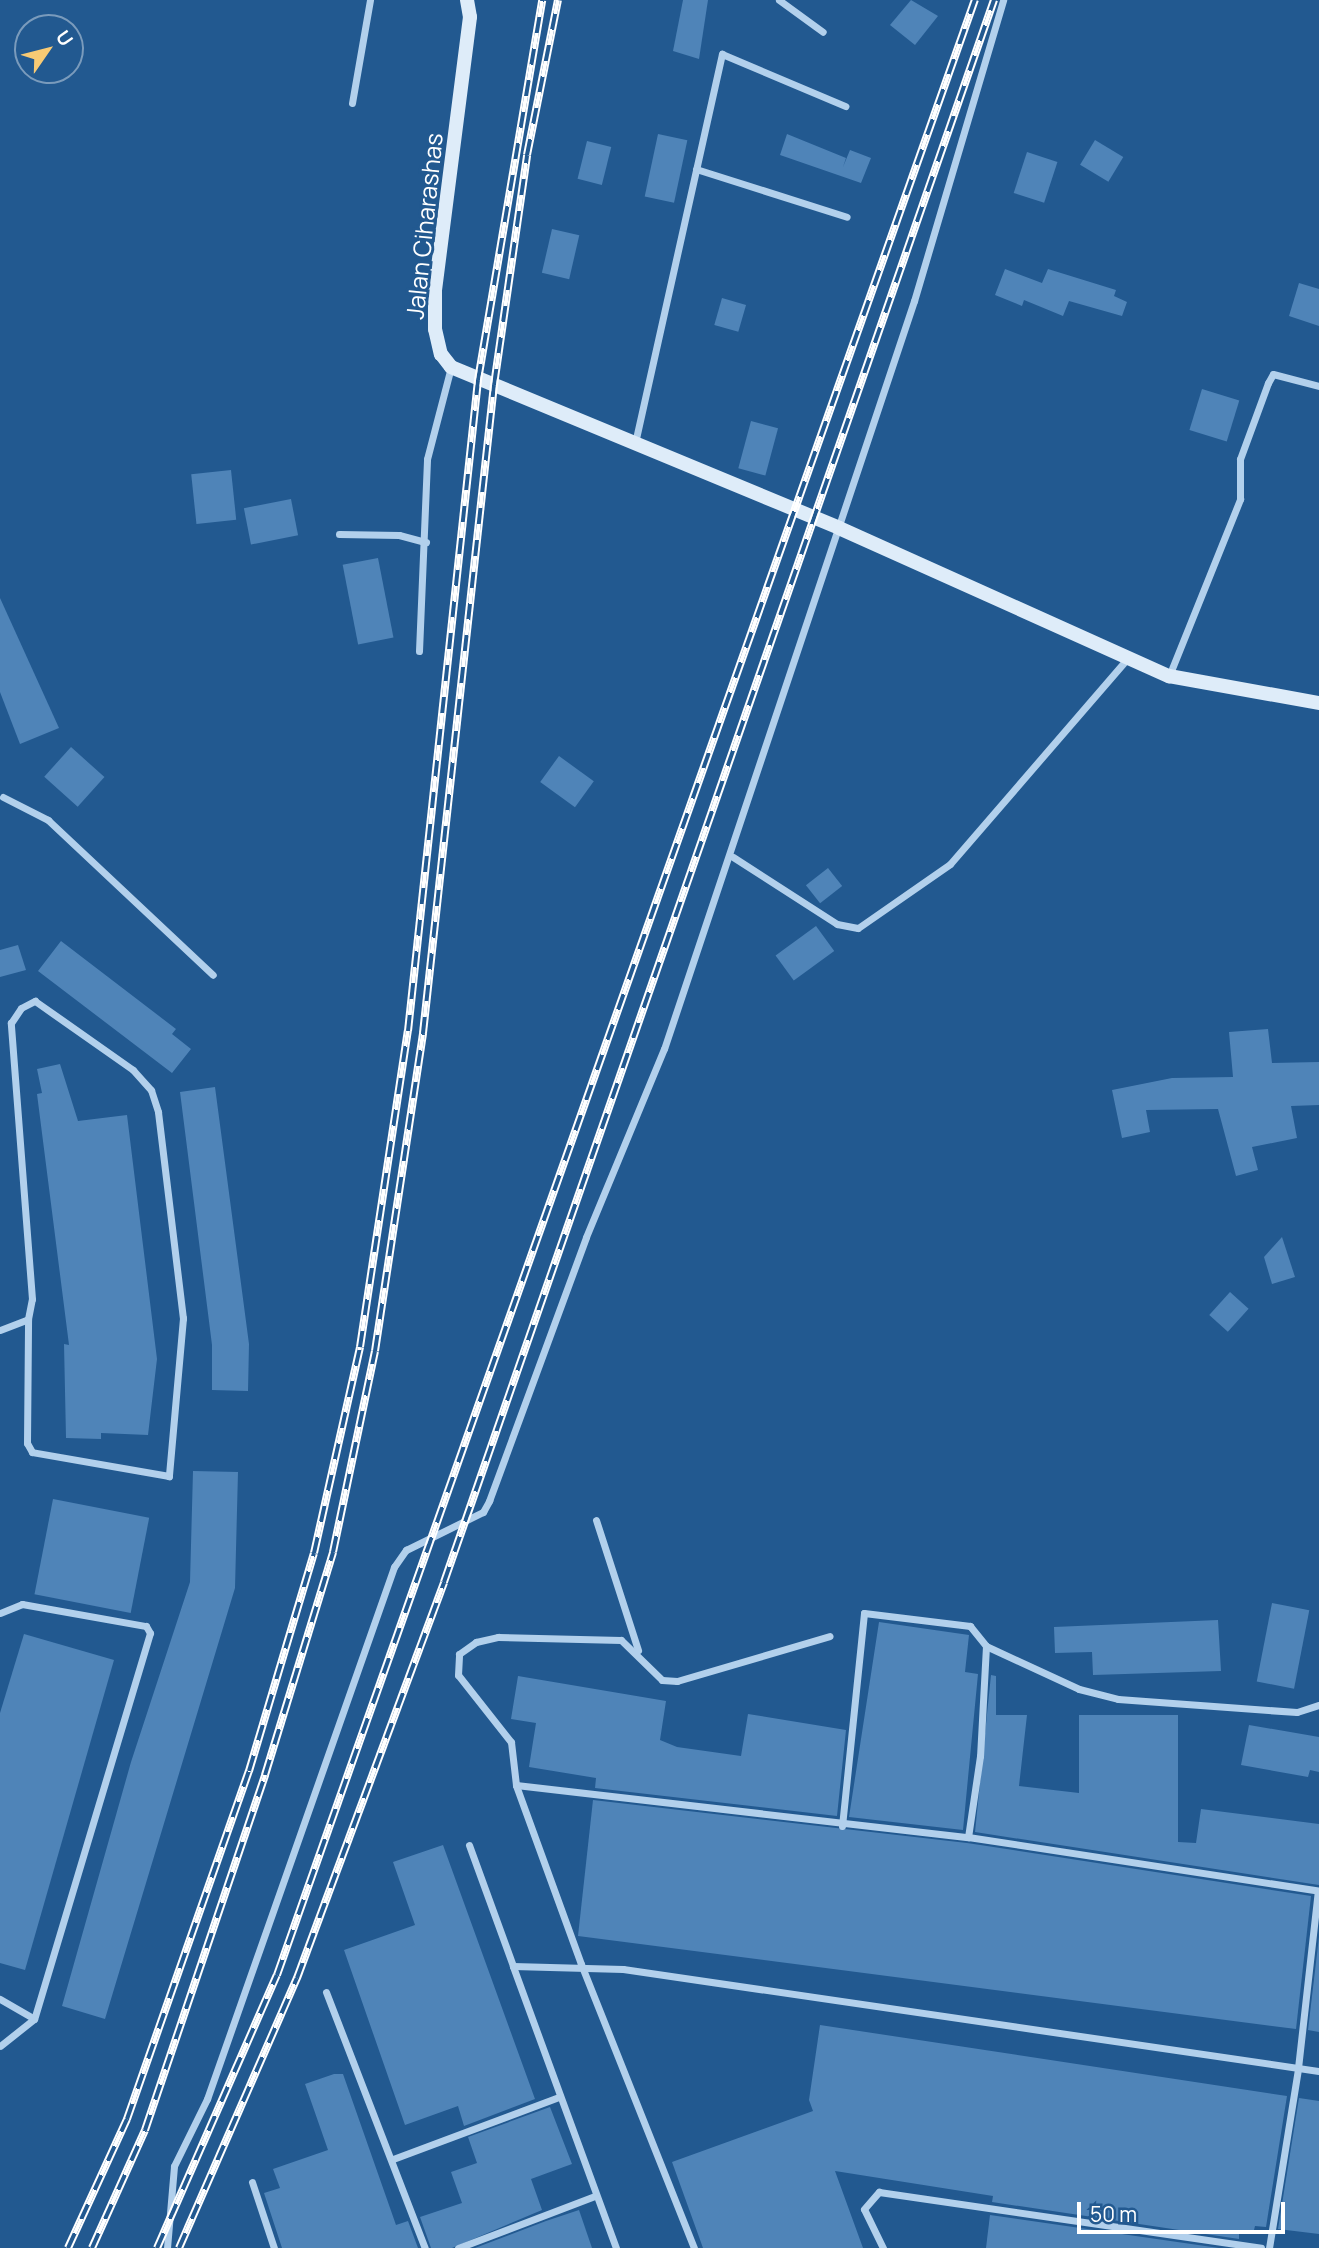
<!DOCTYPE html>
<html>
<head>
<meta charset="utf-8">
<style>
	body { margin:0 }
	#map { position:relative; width:1319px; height:2248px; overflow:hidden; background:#225990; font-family:Manrope,sans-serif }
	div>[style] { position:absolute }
	.building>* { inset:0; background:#4f84b8; transform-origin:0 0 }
	.street>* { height:7px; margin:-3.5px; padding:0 3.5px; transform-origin:3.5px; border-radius:3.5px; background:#b2d0ec }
	.secondary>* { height:14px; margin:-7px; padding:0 7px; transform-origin:7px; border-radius:7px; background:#deecf9 }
	.rail>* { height:8px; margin-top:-4px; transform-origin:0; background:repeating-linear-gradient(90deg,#225990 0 16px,#fff 0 32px); box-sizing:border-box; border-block:2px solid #fff }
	span { translate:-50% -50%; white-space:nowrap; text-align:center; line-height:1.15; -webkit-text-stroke:6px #225990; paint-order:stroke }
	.street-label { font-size:24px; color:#fff }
	.north { position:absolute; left:14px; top:14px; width:70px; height:70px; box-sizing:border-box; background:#225990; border:2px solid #7a9bbc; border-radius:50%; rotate:55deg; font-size:19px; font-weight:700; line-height:28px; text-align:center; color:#fff }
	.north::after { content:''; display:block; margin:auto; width:24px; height:32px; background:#f8ca74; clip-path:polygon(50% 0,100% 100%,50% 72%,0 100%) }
	.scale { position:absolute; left:1077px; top:2202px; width:208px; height:32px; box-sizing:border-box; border:4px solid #fff; border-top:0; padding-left:9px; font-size:21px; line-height:24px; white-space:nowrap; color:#fff; -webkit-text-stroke:5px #225990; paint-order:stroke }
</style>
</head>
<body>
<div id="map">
	<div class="building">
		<div style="clip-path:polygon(683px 0,708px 0,699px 59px,673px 51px)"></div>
		<div style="clip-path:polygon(911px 0,938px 16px,915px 45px,890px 25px)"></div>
		<div style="left:658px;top:134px;width:30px;height:64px;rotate:12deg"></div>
		<div style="clip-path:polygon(787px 134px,846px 158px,843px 167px,850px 150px,871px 158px,861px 183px,780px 155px)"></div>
		<div style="left:1095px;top:140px;width:33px;height:29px;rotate:31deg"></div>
		<div style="left:587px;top:141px;width:25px;height:39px;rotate:14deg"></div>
		<div style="left:1027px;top:152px;width:32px;height:43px;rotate:18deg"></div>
		<div style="left:552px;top:229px;width:28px;height:45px;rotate:13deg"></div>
		<div style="clip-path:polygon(1005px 269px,1042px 283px,1048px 269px,1116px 290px,1114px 296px,1127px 302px,1122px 316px,1069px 301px,1063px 316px,1024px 300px,1022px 306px,995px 295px)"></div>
		<div style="clip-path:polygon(1299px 283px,1319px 289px,1319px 326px,1289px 316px)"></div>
		<div style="left:722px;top:298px;width:25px;height:28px;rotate:16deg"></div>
		<div style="left:1202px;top:389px;width:39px;height:43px;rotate:17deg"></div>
		<div style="left:751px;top:421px;width:28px;height:49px;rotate:15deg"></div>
		<div style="left:231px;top:470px;width:50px;height:40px;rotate:84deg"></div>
		<div style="left:291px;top:499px;width:37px;height:48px;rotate:79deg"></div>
		<div style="left:378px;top:558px;width:81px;height:36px;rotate:79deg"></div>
		<div style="clip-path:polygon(0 598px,59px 728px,20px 744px,0 692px)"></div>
		<div style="left:71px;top:747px;width:45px;height:40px;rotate:42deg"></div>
		<div style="left:559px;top:756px;width:43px;height:32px;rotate:36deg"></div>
		<div style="left:828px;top:868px;width:23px;height:28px;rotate:52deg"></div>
		<div style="left:816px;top:926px;width:31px;height:50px;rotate:54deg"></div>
		<div style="clip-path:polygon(61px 941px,176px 1029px,172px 1034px,191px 1049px,172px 1073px,38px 971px)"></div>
		<div style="clip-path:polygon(18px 945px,26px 970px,0 977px,0 950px)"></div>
		<div style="clip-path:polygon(1268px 1029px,1272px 1063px,1319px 1062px,1319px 1105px,1291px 1106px,1297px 1138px,1252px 1147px,1258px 1170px,1236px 1176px,1218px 1109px,1146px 1110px,1150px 1132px,1122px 1138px,1112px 1090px,1172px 1078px,1233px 1077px,1229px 1032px)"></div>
		<div style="clip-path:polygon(60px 1064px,78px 1121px,127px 1115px,157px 1359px,148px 1435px,101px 1433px,101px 1439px,66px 1438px,64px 1344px,69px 1345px,37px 1094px,42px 1093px,37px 1069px)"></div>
		<div style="clip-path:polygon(215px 1087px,249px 1344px,248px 1391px,212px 1390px,212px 1345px,180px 1092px)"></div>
		<div style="clip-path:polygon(1282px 1237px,1295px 1277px,1272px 1284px,1264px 1257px)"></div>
		<div style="left:1230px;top:1292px;width:25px;height:31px;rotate:42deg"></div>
		<div style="clip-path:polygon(193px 1471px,238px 1472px,235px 1588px,105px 2019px,62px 2006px,131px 1762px,190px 1582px)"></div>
		<div style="left:53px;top:1499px;width:98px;height:97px;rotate:11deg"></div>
		<div style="left:1272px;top:1603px;width:38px;height:80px;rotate:11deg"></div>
		<div style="clip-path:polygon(1218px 1620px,1221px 1671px,1093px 1675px,1092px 1652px,1055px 1653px,1054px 1627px)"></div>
		<div style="clip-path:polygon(879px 1622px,969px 1635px,965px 1672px,978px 1674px,963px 1830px,849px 1817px)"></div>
		<div style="clip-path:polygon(24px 1634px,114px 1660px,25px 1970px,0 1963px,0 1713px)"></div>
		<div style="clip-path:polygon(991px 1675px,996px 1676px,996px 1715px,1027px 1715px,1019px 1786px,1079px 1793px,1079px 1715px,1178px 1715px,1178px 1842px,1196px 1843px,1201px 1809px,1319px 1824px,1319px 1885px,975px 1832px)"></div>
		<div style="clip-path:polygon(518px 1676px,666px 1701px,660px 1740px,677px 1747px,741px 1756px,748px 1714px,846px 1730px,837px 1816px,595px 1788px,596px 1778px,529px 1767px,536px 1723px,511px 1719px)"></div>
		<div style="clip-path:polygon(1249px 1725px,1319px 1737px,1319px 1772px,1310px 1770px,1308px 1777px,1241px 1765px)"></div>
		<div style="clip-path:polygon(593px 1800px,967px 1843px,1311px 1896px,1296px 2029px,578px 1936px)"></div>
		<div style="clip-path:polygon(443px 1845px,535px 2099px,464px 2126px,458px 2106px,405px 2125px,344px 1950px,415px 1925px,393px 1862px)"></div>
		<div style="clip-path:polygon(1319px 1937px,1319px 2032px,1308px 2030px)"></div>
		<div style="clip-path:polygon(820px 2025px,1287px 2096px,1266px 2227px,1255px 2226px,1253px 2234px,1239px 2232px,1239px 2239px,992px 2202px,993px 2196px,835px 2171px,863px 2248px,703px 2248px,672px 2162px,813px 2111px,809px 2100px)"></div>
		<div style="clip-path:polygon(334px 2074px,343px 2074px,396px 2225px,408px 2221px,418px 2248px,282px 2248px,264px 2193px,280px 2188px,273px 2169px,328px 2150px,305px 2084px)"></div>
		<div style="clip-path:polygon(1299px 2098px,1319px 2101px,1319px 2234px,1278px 2229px)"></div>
		<div style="clip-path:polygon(550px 2107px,572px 2164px,531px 2179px,542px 2210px,452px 2248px,431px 2248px,420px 2217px,462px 2203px,451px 2172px,477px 2163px,468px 2137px)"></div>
		<div style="clip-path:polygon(579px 2210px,592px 2248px,475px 2248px,546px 2221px)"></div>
		<div style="clip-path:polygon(990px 2215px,1219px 2248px,986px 2248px)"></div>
	</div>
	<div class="street">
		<div style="left:779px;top:0;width:54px;rotate:36deg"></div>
		<div style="left:352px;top:103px;width:105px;rotate:-80.1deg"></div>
		<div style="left:696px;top:169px;width:158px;rotate:17.6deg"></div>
		<div style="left:635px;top:443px;width:399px;rotate:-77.4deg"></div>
		<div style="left:722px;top:54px;width:134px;rotate:22.9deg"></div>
		<div style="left:339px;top:534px;width:60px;rotate:1deg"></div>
		<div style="left:399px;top:535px;width:28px;rotate:15deg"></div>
		<div style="left:419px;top:651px;width:192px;rotate:-87.6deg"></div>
		<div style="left:427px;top:459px;width:95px;rotate:-75.4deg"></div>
		<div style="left:1169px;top:676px;width:191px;rotate:-68.1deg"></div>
		<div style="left:1240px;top:499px;width:40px;rotate:-90deg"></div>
		<div style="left:1240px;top:459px;width:81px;rotate:-69.8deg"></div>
		<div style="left:1268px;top:383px;width:10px;rotate:-61deg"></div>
		<div style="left:1273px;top:374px;width:48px;rotate:14.6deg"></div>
		<div style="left:3px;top:797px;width:51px;rotate:27.1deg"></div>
		<div style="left:48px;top:820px;width:226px;rotate:43.2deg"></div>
		<div style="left:733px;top:857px;width:124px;rotate:32.8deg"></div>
		<div style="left:837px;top:924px;width:21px;rotate:11deg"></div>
		<div style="left:858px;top:928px;width:112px;rotate:-34.8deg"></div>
		<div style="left:950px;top:864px;width:272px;rotate:-49.2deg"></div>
		<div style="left:0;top:1330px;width:30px;rotate:-21deg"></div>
		<div style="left:28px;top:1319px;width:20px;rotate:-79deg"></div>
		<div style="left:32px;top:1299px;width:277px;rotate:-94.4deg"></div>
		<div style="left:11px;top:1023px;width:18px;rotate:-56deg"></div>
		<div style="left:21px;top:1008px;width:16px;rotate:-27deg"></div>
		<div style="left:35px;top:1001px;width:120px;rotate:35.1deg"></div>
		<div style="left:133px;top:1070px;width:27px;rotate:48deg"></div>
		<div style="left:151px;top:1090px;width:23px;rotate:72deg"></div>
		<div style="left:158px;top:1112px;width:208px;rotate:83.1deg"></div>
		<div style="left:183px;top:1318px;width:159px;rotate:95.1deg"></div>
		<div style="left:169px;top:1476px;width:139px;rotate:-170.1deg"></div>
		<div style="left:32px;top:1452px;width:10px;rotate:-119deg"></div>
		<div style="left:27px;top:1443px;width:124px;rotate:-89.5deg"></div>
		<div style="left:596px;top:1520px;width:137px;rotate:72.1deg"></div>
		<div style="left:0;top:1613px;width:24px;rotate:-22deg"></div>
		<div style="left:22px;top:1604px;width:126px;rotate:10.1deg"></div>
		<div style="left:146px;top:1626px;width:8px;rotate:60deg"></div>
		<div style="left:150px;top:1633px;width:403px;rotate:106.7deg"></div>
		<div style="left:34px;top:2019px;width:43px;rotate:141.5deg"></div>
		<div style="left:986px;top:1646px;width:102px;rotate:24.8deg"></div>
		<div style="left:1079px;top:1689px;width:40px;rotate:14.4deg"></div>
		<div style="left:1118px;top:1699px;width:179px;rotate:4.2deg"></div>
		<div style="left:1297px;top:1712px;width:23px;rotate:-18deg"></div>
		<div style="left:516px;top:1785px;width:455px;rotate:6.6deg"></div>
		<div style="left:968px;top:1837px;width:355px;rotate:8.7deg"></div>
		<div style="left:842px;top:1826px;width:214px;rotate:-84.1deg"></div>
		<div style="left:864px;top:1613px;width:107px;rotate:7deg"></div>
		<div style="left:970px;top:1626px;width:26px;rotate:51deg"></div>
		<div style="left:986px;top:1646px;width:110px;rotate:93.1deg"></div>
		<div style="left:980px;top:1756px;width:82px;rotate:98.4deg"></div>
		<div style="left:469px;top:1845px;width:129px;rotate:70deg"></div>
		<div style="left:326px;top:1992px;width:274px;rotate:68.9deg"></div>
		<div style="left:0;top:1999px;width:39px;rotate:30deg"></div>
		<div style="left:393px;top:2159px;width:177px;rotate:-20.5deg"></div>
		<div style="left:252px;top:2182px;width:70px;rotate:71.6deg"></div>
		<div style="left:167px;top:2248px;width:82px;rotate:-85.1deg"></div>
		<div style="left:174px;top:2166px;width:75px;rotate:-63.8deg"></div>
		<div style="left:207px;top:2099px;width:564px;rotate:-70.63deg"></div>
		<div style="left:394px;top:1567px;width:21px;rotate:-55deg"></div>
		<div style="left:406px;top:1550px;width:86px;rotate:-26.3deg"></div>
		<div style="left:483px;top:1512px;width:13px;rotate:-61deg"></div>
		<div style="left:489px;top:1501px;width:281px;rotate:-69.8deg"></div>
		<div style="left:586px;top:1237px;width:204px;rotate:-67.5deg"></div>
		<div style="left:664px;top:1049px;width:789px;rotate:-71.52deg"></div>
		<div style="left:914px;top:301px;width:314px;rotate:-73.5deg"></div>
		<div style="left:458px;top:2248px;width:147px;rotate:-20.8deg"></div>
		<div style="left:616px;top:2248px;width:300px;rotate:-110.1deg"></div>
		<div style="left:513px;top:1966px;width:110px;rotate:1.6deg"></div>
		<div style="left:623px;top:1969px;width:703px;rotate:8.34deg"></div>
		<div style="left:694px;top:2248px;width:306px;rotate:-111.7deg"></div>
		<div style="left:581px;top:1964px;width:190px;rotate:-110deg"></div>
		<div style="left:516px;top:1785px;width:43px;rotate:-96.6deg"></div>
		<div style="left:511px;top:1742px;width:85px;rotate:-128.3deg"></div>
		<div style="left:458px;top:1675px;width:21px;rotate:-87deg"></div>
		<div style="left:459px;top:1654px;width:21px;rotate:-35deg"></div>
		<div style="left:476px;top:1642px;width:23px;rotate:-13deg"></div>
		<div style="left:498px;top:1637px;width:123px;rotate:1.4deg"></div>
		<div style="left:621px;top:1640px;width:57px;rotate:44.3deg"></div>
		<div style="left:662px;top:1680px;width:15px;rotate:4deg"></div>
		<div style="left:677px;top:1681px;width:159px;rotate:-16.4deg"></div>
		<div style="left:883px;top:2248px;width:43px;rotate:-116deg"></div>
		<div style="left:864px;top:2209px;width:23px;rotate:-49deg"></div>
		<div style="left:879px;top:2192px;width:386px;rotate:8.3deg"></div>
		<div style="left:1269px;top:2248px;width:182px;rotate:-80.8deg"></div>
		<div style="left:1298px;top:2068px;width:178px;rotate:-83.6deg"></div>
	</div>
	<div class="secondary">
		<div style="left:467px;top:0;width:17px;rotate:80deg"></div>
		<div style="left:470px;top:17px;width:274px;rotate:97.3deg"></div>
		<div style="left:435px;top:289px;width:40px;rotate:90deg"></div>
		<div style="left:435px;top:329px;width:26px;rotate:77deg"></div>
		<div style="left:441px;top:354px;width:16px;rotate:52deg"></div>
		<div style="left:451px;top:367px;width:420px;rotate:22.5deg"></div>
		<div style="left:839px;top:528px;width:362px;rotate:24.2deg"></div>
		<div style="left:1169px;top:676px;width:152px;rotate:10.2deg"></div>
	</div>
	<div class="rail">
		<div style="left:68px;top:2248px;width:142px;rotate:-65.4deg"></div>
		<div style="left:127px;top:2119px;width:369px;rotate:-70.7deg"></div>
		<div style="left:249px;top:1771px;width:227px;rotate:-73.4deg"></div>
		<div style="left:314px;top:1553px;width:211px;rotate:-77.4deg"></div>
		<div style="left:360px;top:1347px;width:320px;rotate:-81.4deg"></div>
		<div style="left:408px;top:1031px;width:655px;rotate:-83.86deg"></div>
		<div style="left:478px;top:380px;width:385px;rotate:-80.4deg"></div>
		<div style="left:92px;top:2248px;width:129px;rotate:-65.8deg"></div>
		<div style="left:145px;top:2130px;width:375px;rotate:-71.3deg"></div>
		<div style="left:265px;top:1775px;width:233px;rotate:-73deg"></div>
		<div style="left:333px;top:1552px;width:205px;rotate:-78.2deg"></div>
		<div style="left:375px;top:1351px;width:322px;rotate:-81.4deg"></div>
		<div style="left:423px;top:1033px;width:652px;rotate:-83.75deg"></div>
		<div style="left:494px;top:385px;width:232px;rotate:-81.8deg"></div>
		<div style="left:527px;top:155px;width:158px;rotate:-78.7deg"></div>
		<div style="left:157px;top:2248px;width:298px;rotate:-66.3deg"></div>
		<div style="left:277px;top:1975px;width:2095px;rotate:-70.54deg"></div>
		<div style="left:179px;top:2248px;width:295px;rotate:-66.4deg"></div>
		<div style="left:297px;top:1978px;width:422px;rotate:-69.6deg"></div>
		<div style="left:444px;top:1582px;width:1675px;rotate:-70.83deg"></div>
	</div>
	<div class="street-label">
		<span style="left:424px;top:226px;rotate:-84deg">Jalan Ciharashas</span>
	</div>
	<div class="north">U</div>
	<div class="scale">50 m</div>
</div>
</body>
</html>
